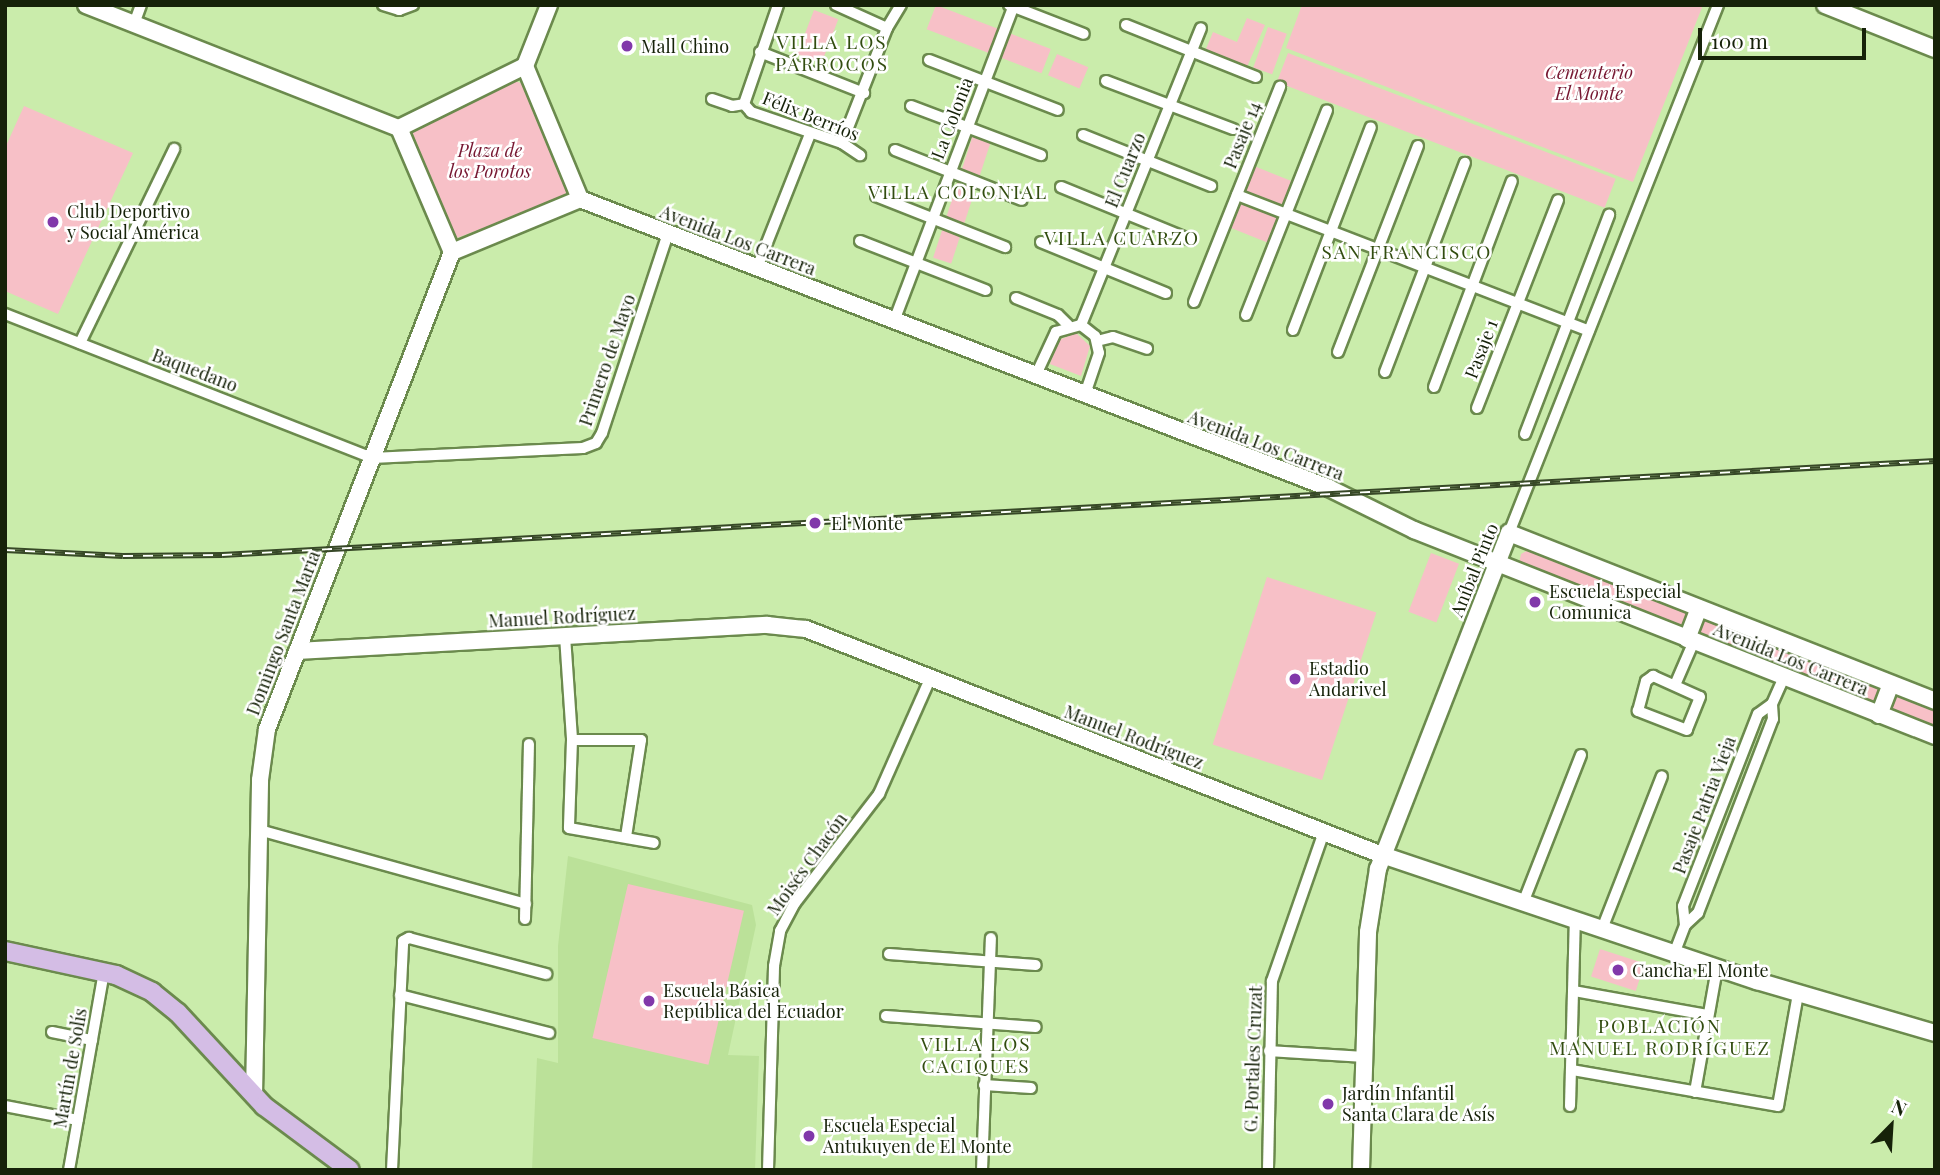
<!DOCTYPE html>
<html>
<head>
<meta charset="utf-8">
<style>
	body { margin:0 }
	#map { position:relative; width:1940px; height:1175px; overflow:hidden; background:#caecab; font-family:"Playfair Display",serif }
	div>[style] { position:absolute }
	.built>* { inset:0; background:#bbe199 }
	.green>* { inset:0; background:#f7c0c7; transform-origin:0 0 }
	.roads { filter:drop-shadow(2px 0 #6b8a4d) drop-shadow(-2px 0 #6b8a4d) drop-shadow(0 2px #6b8a4d) drop-shadow(0 -2px #6b8a4d) }
	.street>* { height:10px; margin:-5px; padding:0 5px; transform-origin:5px; border-radius:5px; background:#fff }
	.secondary>* { height:16px; margin:-8px; padding:0 8px; transform-origin:8px; border-radius:8px; background:#fff }
	.primary>* { height:18px; margin:-9px; padding:0 9px; transform-origin:9px; border-radius:9px; background:#d4bde5 }
	.rail>* { height:6px; margin-top:-3px; transform-origin:0; background:repeating-linear-gradient(90deg,#fff 0 10px,#374827 0 20px); box-sizing:border-box; border-block:2px solid #374827 }
	.dots>* { width:19px; height:19px; translate:-50% -50%; box-sizing:border-box; border:4px solid #fff; border-radius:50% }
	span { translate:-50% -50%; white-space:nowrap; text-align:center; line-height:1.15; -webkit-text-stroke:5px #fff; paint-order:stroke }
	.poi-label { font-size:18px; color:#162209 }
	.left { translate:0 -50%; text-align:left }
	.park-label { font-size:18px; color:#761731; font-style:italic }
	.street-label { font-size:18px; color:#162209 }
	.neighbourhood-label { font-size:19px; color:#324d10; letter-spacing:2px }
	.frame { position:absolute; inset:0; border:7px solid #162209; pointer-events:none }
	.north { position:absolute; left:1856px; top:1091px; width:70px; height:70px; -webkit-text-stroke:5px #fff; paint-order:stroke; rotate:24deg; font-size:19px; font-weight:700; line-height:28px; text-align:center; color:#162209 }
	.north::after { content:''; display:block; margin:auto; width:24px; height:32px; background:#162209; clip-path:polygon(50% 0,100% 100%,50% 72%,0 100%) }
	.scale { position:absolute; left:1698px; top:28px; width:168px; height:32px; box-sizing:border-box; border:4px solid #162209; border-top:0; padding-left:9px; font-size:21px; line-height:24px; white-space:nowrap; color:#162209; -webkit-text-stroke:5px #fff; paint-order:stroke }
</style>
</head>
<body>
<div id="map">
	<div class="built">
		<div style="clip-path:polygon(568px 856px,752px 905px,756px 925px,728px 1055px,759px 1056px,755px 1170px,532px 1170px,537px 1058px,558px 1063px,558px 946px)"></div>
	</div>
	<div class="green">
		<div style="left:936px;top:5px;width:123px;height:26px;rotate:21deg"></div>
		<div style="clip-path:polygon(1302px 5px,1703px 5px,1633px 182px,1286px 48px)"></div>
		<div style="left:814px;top:10px;width:26px;height:47px;rotate:21deg"></div>
		<div style="clip-path:polygon(1247px 18px,1265px 25px,1247px 67px,1206px 49px,1213px 32px,1237px 42px)"></div>
		<div style="left:1268px;top:27px;width:20px;height:43px;rotate:20deg"></div>
		<div style="left:1288px;top:53px;width:351px;height:31px;rotate:21deg"></div>
		<div style="left:1057px;top:54px;width:34px;height:23px;rotate:23deg"></div>
		<div style="clip-path:polygon(511px 80px,524px 84px,567px 192px,562px 198px,457px 238px,451px 234px,412px 131px)"></div>
		<div style="clip-path:polygon(24px 106px,133px 153px,58px 314px,5px 291px,5px 148px)"></div>
		<div style="left:973px;top:135px;width:19px;height:129px;rotate:18deg"></div>
		<div style="left:1254px;top:166px;width:41px;height:66px;rotate:22deg"></div>
		<div style="clip-path:polygon(1076px 333px,1090px 346px,1081px 376px,1050px 364px,1059px 340px)"></div>
		<div style="clip-path:polygon(1534px 547px,1935px 709px,1935px 731px,1518px 568px,1521px 554px)"></div>
		<div style="left:1431px;top:553px;width:30px;height:63px;rotate:21deg"></div>
		<div style="left:1267px;top:577px;width:115px;height:176px;rotate:18deg"></div>
		<div style="left:628px;top:884px;width:119px;height:158px;rotate:13deg"></div>
		<div style="left:1600px;top:949px;width:47px;height:29px;rotate:18deg"></div>
	</div>
	<div class="roads">
		<div class="street">
			<div style="left:383px;top:5px;width:17px;rotate:17deg"></div>
			<div style="left:399px;top:10px;width:15px;rotate:-20deg"></div>
			<div style="left:836px;top:5px;width:56px;rotate:24.3deg"></div>
			<div style="left:1009px;top:5px;width:80px;rotate:21.1deg"></div>
			<div style="left:134px;top:24px;width:20px;rotate:-70deg"></div>
			<div style="left:1126px;top:25px;width:140px;rotate:21.8deg"></div>
			<div style="left:760px;top:52px;width:112px;rotate:21.5deg"></div>
			<div style="left:929px;top:60px;width:138px;rotate:21.2deg"></div>
			<div style="left:1106px;top:81px;width:136px;rotate:20.7deg"></div>
			<div style="left:712px;top:99px;width:21px;rotate:19deg"></div>
			<div style="left:732px;top:106px;width:12px;rotate:-9deg"></div>
			<div style="left:744px;top:104px;width:11px;rotate:49deg"></div>
			<div style="left:751px;top:112px;width:96px;rotate:18.8deg"></div>
			<div style="left:842px;top:143px;width:22px;rotate:34deg"></div>
			<div style="left:744px;top:104px;width:105px;rotate:-71deg"></div>
			<div style="left:911px;top:106px;width:139px;rotate:20.7deg"></div>
			<div style="left:1083px;top:135px;width:138px;rotate:21.7deg"></div>
			<div style="left:842px;top:143px;width:123px;rotate:-68.6deg"></div>
			<div style="left:887px;top:28px;width:27px;rotate:-59deg"></div>
			<div style="left:895px;top:150px;width:136px;rotate:21.5deg"></div>
			<div style="left:1061px;top:187px;width:140px;rotate:22.2deg"></div>
			<div style="left:1237px;top:195px;width:377px;rotate:21.1deg"></div>
			<div style="left:876px;top:196px;width:139px;rotate:21.6deg"></div>
			<div style="left:860px;top:241px;width:135px;rotate:21.3deg"></div>
			<div style="left:1041px;top:242px;width:135px;rotate:22.2deg"></div>
			<div style="left:757px;top:268px;width:144px;rotate:-68.4deg"></div>
			<div style="left:1016px;top:298px;width:45px;rotate:22deg"></div>
			<div style="left:1058px;top:315px;width:14px;rotate:45deg"></div>
			<div style="left:1194px;top:302px;width:232px;rotate:-68.2deg"></div>
			<div style="left:5px;top:314px;width:394px;rotate:21.4deg"></div>
			<div style="left:372px;top:458px;width:211px;rotate:-2.7deg"></div>
			<div style="left:583px;top:448px;width:14px;rotate:-21deg"></div>
			<div style="left:596px;top:443px;width:12px;rotate:-59deg"></div>
			<div style="left:602px;top:433px;width:210px;rotate:-71.7deg"></div>
			<div style="left:1246px;top:315px;width:220px;rotate:-68.4deg"></div>
			<div style="left:894px;top:321px;width:338px;rotate:-69.2deg"></div>
			<div style="left:1081px;top:325px;width:320px;rotate:-68deg"></div>
			<div style="left:1293px;top:330px;width:217px;rotate:-69deg"></div>
			<div style="left:1097px;top:341px;width:16px;rotate:-14deg"></div>
			<div style="left:1113px;top:337px;width:36px;rotate:19deg"></div>
			<div style="left:80px;top:343px;width:216px;rotate:-64.1deg"></div>
			<div style="left:1338px;top:352px;width:221px;rotate:-68.8deg"></div>
			<div style="left:1385px;top:372px;width:224px;rotate:-69.1deg"></div>
			<div style="left:1035px;top:377px;width:50px;rotate:-65deg"></div>
			<div style="left:1056px;top:332px;width:26px;rotate:-16deg"></div>
			<div style="left:1081px;top:325px;width:18px;rotate:38deg"></div>
			<div style="left:1095px;top:336px;width:17px;rotate:77deg"></div>
			<div style="left:1099px;top:353px;width:46px;rotate:108.8deg"></div>
			<div style="left:1434px;top:387px;width:220px;rotate:-69.3deg"></div>
			<div style="left:1477px;top:408px;width:223px;rotate:-68.7deg"></div>
			<div style="left:1525px;top:434px;width:235px;rotate:-69deg"></div>
			<div style="left:1509px;top:533px;width:568px;rotate:-68.4deg"></div>
			<div style="left:565px;top:636px;width:104px;rotate:86.1deg"></div>
			<div style="left:572px;top:740px;width:88px;rotate:92deg"></div>
			<div style="left:569px;top:828px;width:86px;rotate:10deg"></div>
			<div style="left:1653px;top:676px;width:51px;rotate:24.1deg"></div>
			<div style="left:1700px;top:697px;width:35px;rotate:112deg"></div>
			<div style="left:1687px;top:730px;width:53px;rotate:-158.8deg"></div>
			<div style="left:1638px;top:711px;width:31px;rotate:-75deg"></div>
			<div style="left:1646px;top:681px;width:9px;rotate:-36deg"></div>
			<div style="left:1675px;top:685px;width:48px;rotate:-66.6deg"></div>
			<div style="left:572px;top:740px;width:69px"></div>
			<div style="left:641px;top:740px;width:98px;rotate:98.8deg"></div>
			<div style="left:259px;top:830px;width:277px;rotate:15.5deg"></div>
			<div style="left:1523px;top:903px;width:159px;rotate:-68.6deg"></div>
			<div style="left:525px;top:919px;width:175px;rotate:-88.7deg"></div>
			<div style="left:1685px;top:925px;width:18px;rotate:-43deg"></div>
			<div style="left:1698px;top:913px;width:208px;rotate:-68.9deg"></div>
			<div style="left:1773px;top:719px;width:15px;rotate:-94deg"></div>
			<div style="left:1772px;top:704px;width:30px;rotate:-66deg"></div>
			<div style="left:1602px;top:929px;width:164px;rotate:-68.6deg"></div>
			<div style="left:889px;top:954px;width:147px;rotate:4.3deg"></div>
			<div style="left:1674px;top:954px;width:31px;rotate:-69deg"></div>
			<div style="left:1685px;top:925px;width:19px;rotate:-96deg"></div>
			<div style="left:1683px;top:906px;width:206px;rotate:-68.7deg"></div>
			<div style="left:1758px;top:714px;width:17px;rotate:-36deg"></div>
			<div style="left:1574px;top:991px;width:136px;rotate:10.2deg"></div>
			<div style="left:400px;top:995px;width:154px;rotate:14.3deg"></div>
			<div style="left:886px;top:1016px;width:150px;rotate:4.2deg"></div>
			<div style="left:52px;top:1032px;width:41px;rotate:11.3deg"></div>
			<div style="left:1269px;top:1051px;width:95px;rotate:3.6deg"></div>
			<div style="left:1572px;top:1070px;width:209px;rotate:9.9deg"></div>
			<div style="left:1778px;top:1106px;width:114px;rotate:-79.9deg"></div>
			<div style="left:984px;top:1085px;width:47px;rotate:3.7deg"></div>
			<div style="left:1695px;top:1092px;width:126px;rotate:-79.9deg"></div>
			<div style="left:5px;top:1106px;width:74px;rotate:10.9deg"></div>
			<div style="left:1570px;top:1106px;width:186px;rotate:-88.5deg"></div>
			<div style="left:1268px;top:1169px;width:188px;rotate:-88.8deg"></div>
			<div style="left:1272px;top:981px;width:158px;rotate:-70.8deg"></div>
			<div style="left:69px;top:1170px;width:201px;rotate:-80deg"></div>
			<div style="left:392px;top:1170px;width:229px;rotate:-87.2deg"></div>
			<div style="left:403px;top:941px;width:7px;rotate:-27deg"></div>
			<div style="left:409px;top:938px;width:142px;rotate:14.7deg"></div>
			<div style="left:768px;top:1170px;width:204px;rotate:-88.3deg"></div>
			<div style="left:774px;top:966px;width:36px;rotate:-80deg"></div>
			<div style="left:780px;top:931px;width:32px;rotate:-62deg"></div>
			<div style="left:795px;top:903px;width:138px;rotate:-52.4deg"></div>
			<div style="left:879px;top:794px;width:126px;rotate:-66.1deg"></div>
			<div style="left:982px;top:1170px;width:232px;rotate:-87.8deg"></div>
		</div>
		<div class="secondary">
			<div style="left:86px;top:5px;width:336px;rotate:21.5deg"></div>
			<div style="left:1825px;top:5px;width:118px;rotate:21.8deg"></div>
			<div style="left:525px;top:66px;width:144px;rotate:67.5deg"></div>
			<div style="left:525px;top:66px;width:66px;rotate:-68.5deg"></div>
			<div style="left:399px;top:128px;width:140px;rotate:-26.2deg"></div>
			<div style="left:399px;top:128px;width:135px;rotate:66.9deg"></div>
			<div style="left:580px;top:199px;width:803px;rotate:21.1deg"></div>
			<div style="left:1329px;top:488px;width:95px;rotate:26.3deg"></div>
			<div style="left:1414px;top:530px;width:560px;rotate:21.57deg"></div>
			<div style="left:452px;top:252px;width:139px;rotate:-22.5deg"></div>
			<div style="left:1687px;top:639px;width:33px;rotate:-69deg"></div>
			<div style="left:297px;top:651px;width:471px;rotate:-3.2deg"></div>
			<div style="left:767px;top:625px;width:39px;rotate:6deg"></div>
			<div style="left:806px;top:629px;width:619px;rotate:21.42deg"></div>
			<div style="left:1382px;top:855px;width:396px;rotate:18.6deg"></div>
			<div style="left:1757px;top:981px;width:185px;rotate:16.3deg"></div>
			<div style="left:1879px;top:715px;width:33px;rotate:-69deg"></div>
			<div style="left:254px;top:1096px;width:316px;rotate:-88.9deg"></div>
			<div style="left:260px;top:780px;width:51px;rotate:-82.2deg"></div>
			<div style="left:267px;top:729px;width:512px;rotate:-68.8deg"></div>
			<div style="left:1361px;top:1170px;width:238px;rotate:-88.3deg"></div>
			<div style="left:1368px;top:932px;width:64px;rotate:-81deg"></div>
			<div style="left:1378px;top:869px;width:361px;rotate:-68.7deg"></div>
			<div style="left:1509px;top:533px;width:458px;rotate:21.5deg"></div>
		</div>
		<div class="primary">
			<div style="left:5px;top:951px;width:114px;rotate:12.2deg"></div>
			<div style="left:116px;top:975px;width:40px;rotate:25deg"></div>
			<div style="left:152px;top:992px;width:33px;rotate:39deg"></div>
			<div style="left:178px;top:1013px;width:127px;rotate:47.2deg"></div>
			<div style="left:264px;top:1106px;width:107px;rotate:36.7deg"></div>
		</div>
	</div>
	<div class="rail">
		<div style="left:5px;top:550px;width:118px;rotate:2.9deg"></div>
		<div style="left:123px;top:556px;width:99px;rotate:-0.6deg"></div>
		<div style="left:222px;top:555px;width:1716px;rotate:-3.14deg"></div>
	</div>
	<div class="dots">
		<div style="left:627px;top:46px;background:#8138aa"></div>
		<div style="left:53px;top:222px;background:#8138aa"></div>
		<div style="left:815px;top:523px;background:#8138aa"></div>
		<div style="left:1535px;top:602px;background:#8138aa"></div>
		<div style="left:1295px;top:679px;background:#8138aa"></div>
		<div style="left:1618px;top:970px;background:#8138aa"></div>
		<div style="left:649px;top:1001px;background:#8138aa"></div>
		<div style="left:1328px;top:1104px;background:#8138aa"></div>
		<div style="left:809px;top:1136px;background:#8138aa"></div>
	</div>
	<div class="poi-label">
		<span class="left" style="left:641px;top:46px">Mall Chino</span>
		<span class="left" style="left:67px;top:222px">Club Deportivo<br>y Social América</span>
		<span class="left" style="left:831px;top:523px">El Monte</span>
		<span class="left" style="left:1549px;top:602px">Escuela Especial<br>Comunica</span>
		<span class="left" style="left:1309px;top:679px">Estadio<br>Andarivel</span>
		<span class="left" style="left:1632px;top:970px">Cancha El Monte</span>
		<span class="left" style="left:663px;top:1001px">Escuela Básica<br>República del Ecuador</span>
		<span class="left" style="left:1342px;top:1104px">Jardín Infantil<br>Santa Clara de Asís</span>
		<span class="left" style="left:823px;top:1136px">Escuela Especial<br>Antukuyen de El Monte</span>
	</div>
	<div class="park-label">
		<span style="left:1589px;top:83px">Cementerio<br>El Monte</span>
		<span style="left:490px;top:161px">Plaza de<br>los Porotos</span>
	</div>
	<div class="street-label">
		<span style="left:811px;top:116px;rotate:22deg">Félix Berríos</span>
		<span style="left:952px;top:118px;rotate:-69deg">La Colonia</span>
		<span style="left:1242px;top:135px;rotate:-68deg">Pasaje 14</span>
		<span style="left:1125px;top:170px;rotate:-68deg">El Cuarzo</span>
		<span style="left:738px;top:240px;rotate:21deg">Avenida Los Carrera</span>
		<span style="left:1481px;top:349px;rotate:-69deg">Pasaje 1</span>
		<span style="left:607px;top:360px;rotate:-71deg">Primero de Mayo</span>
		<span style="left:195px;top:370px;rotate:21deg">Baquedano</span>
		<span style="left:1266px;top:445px;rotate:21deg">Avenida Los Carrera</span>
		<span style="left:1474px;top:570px;rotate:-68deg">Aníbal Pinto</span>
		<span style="left:562px;top:617px;rotate:-3deg">Manuel Rodríguez</span>
		<span style="left:283px;top:633px;rotate:-69deg">Domingo Santa María</span>
		<span style="left:1791px;top:659px;rotate:22deg">Avenida Los Carrera</span>
		<span style="left:1134px;top:737px;rotate:21deg">Manuel Rodríguez</span>
		<span style="left:1704px;top:805px;rotate:-69deg">Pasaje Patria Vieja</span>
		<span style="left:807px;top:864px;rotate:-54deg">Moisés Chacón</span>
		<span style="left:1253px;top:1059px;rotate:-88deg">G. Portales Cruzat</span>
		<span style="left:70px;top:1068px;rotate:-80deg">Martín de Solís</span>
	</div>
	<div class="neighbourhood-label">
		<span style="left:832px;top:53px">VILLA LOS<br>PÁRROCOS</span>
		<span style="left:958px;top:192px">VILLA COLONIAL</span>
		<span style="left:1122px;top:238px">VILLA CUARZO</span>
		<span style="left:1407px;top:252px">SAN FRANCISCO</span>
		<span style="left:1660px;top:1037px">POBLACIÓN<br>MANUEL RODRÍGUEZ</span>
		<span style="left:976px;top:1055px">VILLA LOS<br>CACIQUES</span>
	</div>
	<div class="frame"></div>
	<div class="north">N</div>
	<div class="scale">100 m</div>
</div>
</body>
</html>
